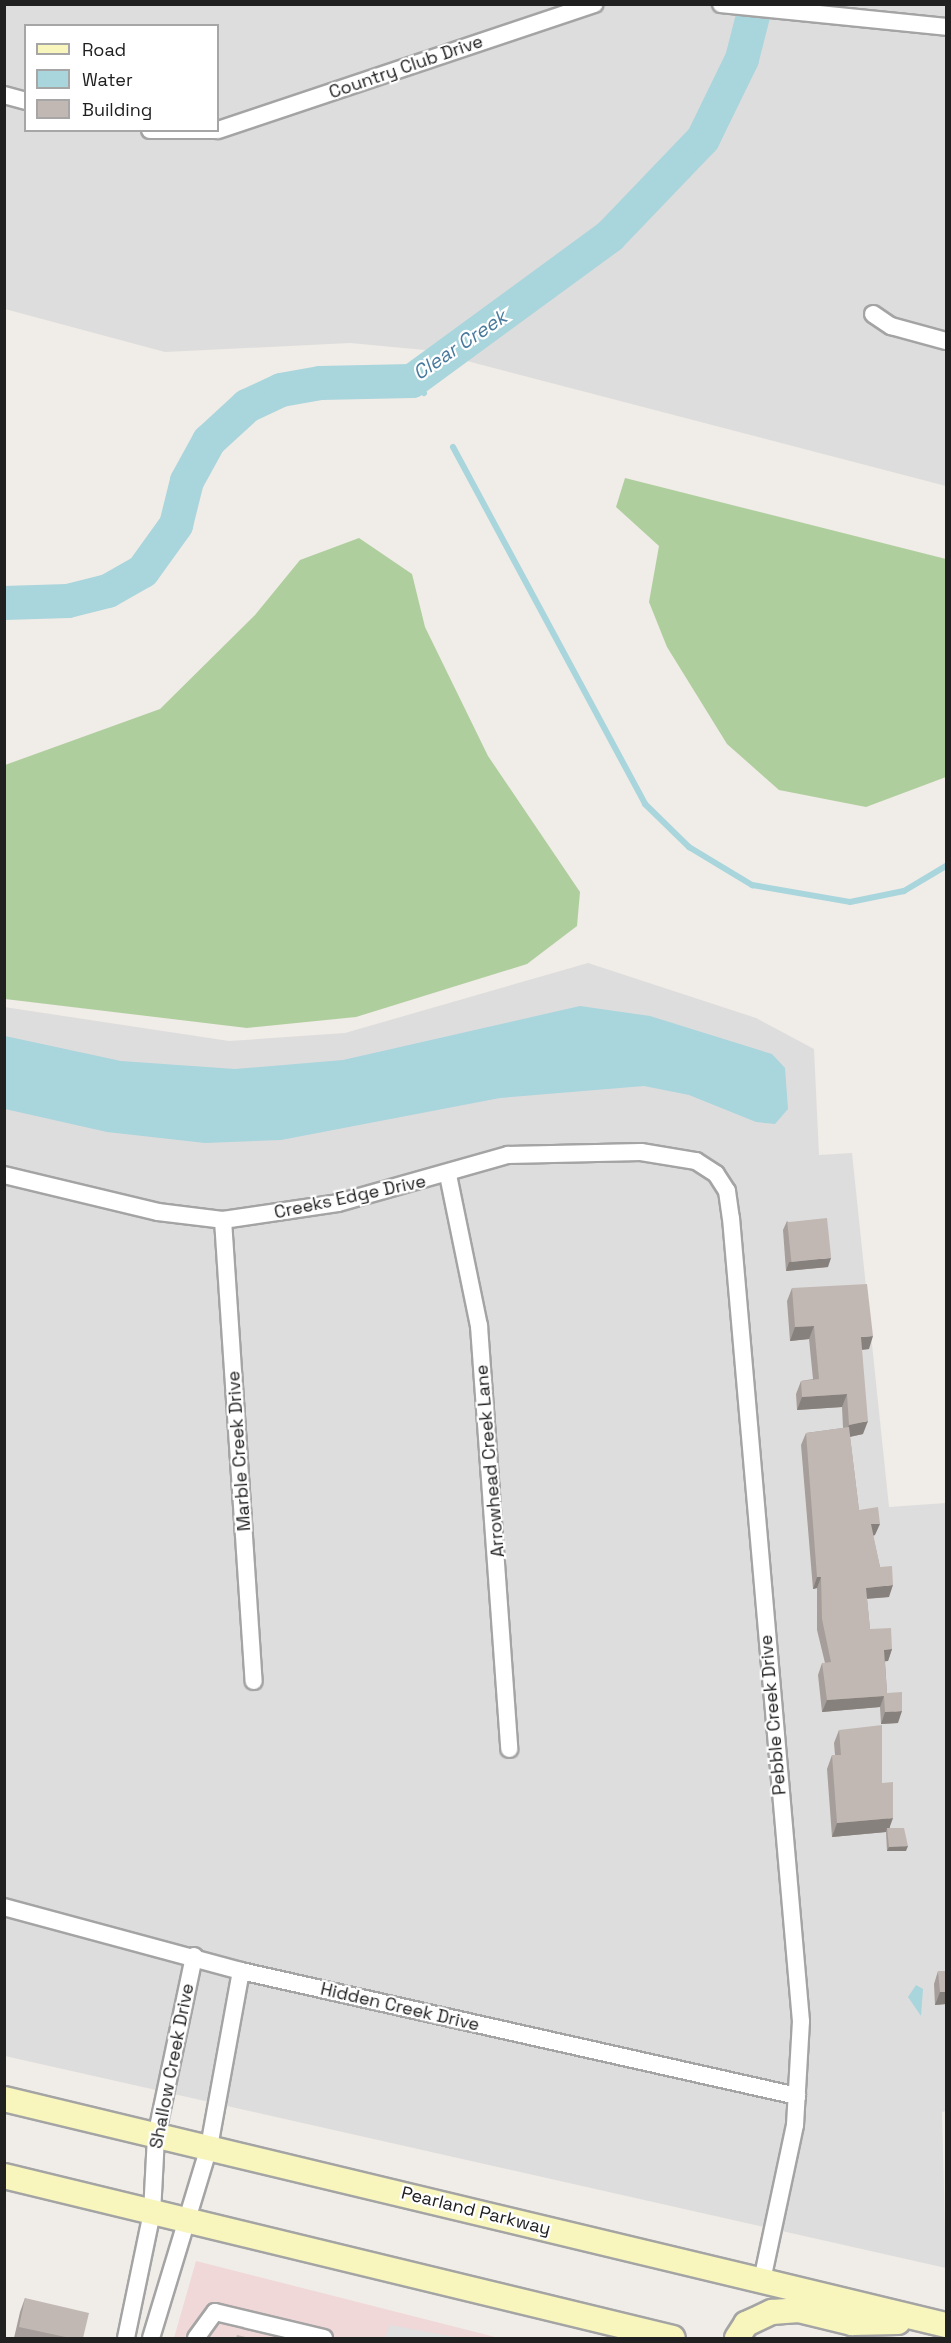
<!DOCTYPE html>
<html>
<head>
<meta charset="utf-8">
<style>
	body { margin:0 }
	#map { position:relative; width:951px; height:2343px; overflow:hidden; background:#f0ece7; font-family:"Space Grotesk",sans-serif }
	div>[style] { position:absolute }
	.residential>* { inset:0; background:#dedddd }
	.commercial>* { inset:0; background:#f0d7d8 }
	.forest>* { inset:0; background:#afce9d }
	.parking>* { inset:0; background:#e0e0e0 }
	.water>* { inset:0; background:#a9d5dc }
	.stream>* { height:6px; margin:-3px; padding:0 3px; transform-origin:3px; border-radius:3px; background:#a9d5dc }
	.river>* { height:34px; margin:-17px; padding:0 17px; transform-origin:17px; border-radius:17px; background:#a9d5dc }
	.roads { filter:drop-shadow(2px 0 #a4a4a4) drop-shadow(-2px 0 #a4a4a4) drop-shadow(0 2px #a4a4a4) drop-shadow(0 -2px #a4a4a4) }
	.minor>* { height:16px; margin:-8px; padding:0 8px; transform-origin:8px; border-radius:8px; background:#fff }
	.secondary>* { height:24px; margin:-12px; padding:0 12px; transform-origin:12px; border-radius:12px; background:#f8f6bd }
	.wall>* { inset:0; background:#a69e9a }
	.shaded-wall>* { inset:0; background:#87817d }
	.building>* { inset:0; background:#c1b8b3; transform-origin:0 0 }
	span { translate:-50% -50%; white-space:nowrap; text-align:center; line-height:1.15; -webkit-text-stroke:4.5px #fff; paint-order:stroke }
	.street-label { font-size:18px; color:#202020 }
	.water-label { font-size:20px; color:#487a9e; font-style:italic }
	.frame { position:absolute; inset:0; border:6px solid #202020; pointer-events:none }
	.legend { position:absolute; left:24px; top:24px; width:195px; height:108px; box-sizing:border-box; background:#fff; border:2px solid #a6a6a6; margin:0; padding:8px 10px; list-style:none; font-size:18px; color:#202020 }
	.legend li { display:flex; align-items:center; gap:12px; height:30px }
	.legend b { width:30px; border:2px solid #a6a6a6 }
</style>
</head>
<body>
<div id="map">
	<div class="residential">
		<div style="clip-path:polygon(evenodd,4px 5px,946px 5px,946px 486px,425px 350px,350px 343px,165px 352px,5px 309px,4px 5px,26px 26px,218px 26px,218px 130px,26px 130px,26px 26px)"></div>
		<div style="clip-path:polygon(588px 963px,756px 1018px,814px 1049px,819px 1155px,852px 1153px,889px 1507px,946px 1503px,946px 2111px,942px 2112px,946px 2268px,5px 2056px,4px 1007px,229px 1041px,345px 1033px)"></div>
	</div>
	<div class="commercial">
		<div style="clip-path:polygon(196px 2261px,499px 2338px,174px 2338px)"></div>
	</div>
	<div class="forest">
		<div style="clip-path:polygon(625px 478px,946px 559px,946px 777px,866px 807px,779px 790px,727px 744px,667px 647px,649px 602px,659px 546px,616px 507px)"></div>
		<div style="clip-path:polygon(359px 538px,412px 574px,425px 627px,488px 756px,580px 892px,577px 926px,527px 964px,356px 1017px,247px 1028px,5px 999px,5px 765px,160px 709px,255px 615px,300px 560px)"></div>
	</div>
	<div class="parking">
		<div style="clip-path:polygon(390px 2325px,460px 2338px,385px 2338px)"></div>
	</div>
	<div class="water">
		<div style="clip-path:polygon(580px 1006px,650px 1016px,772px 1054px,785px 1068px,788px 1109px,775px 1124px,756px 1122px,689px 1095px,644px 1086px,500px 1098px,281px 1140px,205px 1143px,107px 1132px,5px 1109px,5px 1036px,121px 1061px,235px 1069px,343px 1060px)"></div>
		<div style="clip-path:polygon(916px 1985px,923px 1989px,921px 2016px,908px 1997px)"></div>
	</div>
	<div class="stream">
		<div style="left:412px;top:381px;width:17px;rotate:45deg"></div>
		<div style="left:453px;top:447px;width:405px;rotate:61.7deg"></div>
		<div style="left:645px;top:804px;width:62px;rotate:44.3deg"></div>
		<div style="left:689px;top:847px;width:74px;rotate:31.1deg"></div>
		<div style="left:752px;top:885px;width:99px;rotate:9.8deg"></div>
		<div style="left:850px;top:902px;width:55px;rotate:-11.5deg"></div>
		<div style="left:904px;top:891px;width:49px;rotate:-30.8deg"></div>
	</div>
	<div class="river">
		<div style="left:4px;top:603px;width:64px;rotate:-1.8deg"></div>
		<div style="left:68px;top:601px;width:41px;rotate:-14deg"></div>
		<div style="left:108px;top:591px;width:40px;rotate:-29.7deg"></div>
		<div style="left:143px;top:571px;width:57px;rotate:-54.3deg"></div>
		<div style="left:176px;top:525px;width:45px;rotate:-76deg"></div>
		<div style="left:187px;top:481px;width:46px;rotate:-61.2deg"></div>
		<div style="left:209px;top:441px;width:52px;rotate:-42.6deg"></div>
		<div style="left:247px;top:406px;width:38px;rotate:-25deg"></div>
		<div style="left:281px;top:390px;width:40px;rotate:-10deg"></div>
		<div style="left:320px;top:383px;width:92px;rotate:-1.2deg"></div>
		<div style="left:412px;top:381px;width:245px;rotate:-36.2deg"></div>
		<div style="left:610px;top:236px;width:134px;rotate:-46.2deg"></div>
		<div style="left:703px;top:139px;width:89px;rotate:-64deg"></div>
		<div style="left:742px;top:59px;width:57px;rotate:-75.7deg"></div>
	</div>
	<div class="roads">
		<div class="minor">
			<div style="left:721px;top:4px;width:226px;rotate:5.8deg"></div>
			<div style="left:4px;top:95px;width:23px;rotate:15deg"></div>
			<div style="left:150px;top:130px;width:65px"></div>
			<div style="left:218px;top:130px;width:397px;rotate:-18.5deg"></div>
			<div style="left:873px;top:314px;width:22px;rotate:34deg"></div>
			<div style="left:891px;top:326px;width:57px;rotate:15.3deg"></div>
			<div style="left:4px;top:1175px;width:158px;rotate:13.5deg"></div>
			<div style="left:158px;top:1212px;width:65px;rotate:7deg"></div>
			<div style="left:223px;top:1220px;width:116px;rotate:-8.4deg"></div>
			<div style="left:338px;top:1203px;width:177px;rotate:-15.8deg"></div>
			<div style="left:508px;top:1155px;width:133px;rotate:-1.3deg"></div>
			<div style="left:641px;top:1152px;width:56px;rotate:9.3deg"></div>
			<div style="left:696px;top:1161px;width:24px;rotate:33deg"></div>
			<div style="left:716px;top:1174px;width:20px;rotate:57deg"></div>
			<div style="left:727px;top:1191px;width:27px;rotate:82deg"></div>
			<div style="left:731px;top:1218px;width:806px;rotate:85.02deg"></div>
			<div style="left:801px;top:2021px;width:104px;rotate:93.3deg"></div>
			<div style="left:795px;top:2125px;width:158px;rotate:102deg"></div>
			<div style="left:448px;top:1175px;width:154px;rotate:78.4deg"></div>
			<div style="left:479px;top:1326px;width:424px;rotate:85.9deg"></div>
			<div style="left:223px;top:1220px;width:462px;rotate:86.2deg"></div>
			<div style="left:4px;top:1907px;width:245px;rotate:15.1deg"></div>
			<div style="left:241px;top:1971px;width:570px;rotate:12.67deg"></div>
			<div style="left:126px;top:2338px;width:128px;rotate:-78.3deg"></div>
			<div style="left:152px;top:2213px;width:76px;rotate:-87deg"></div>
			<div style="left:156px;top:2137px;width:185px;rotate:-78.1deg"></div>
			<div style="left:151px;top:2338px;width:200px;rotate:-73.1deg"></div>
			<div style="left:209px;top:2147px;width:179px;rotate:-79.7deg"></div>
			<div style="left:196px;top:2338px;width:32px;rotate:-54deg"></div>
			<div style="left:215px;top:2312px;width:112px;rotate:13.4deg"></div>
		</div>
		<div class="secondary">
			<div style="left:4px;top:2099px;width:969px;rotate:13.49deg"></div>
			<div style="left:4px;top:2176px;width:688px;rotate:13.61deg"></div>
			<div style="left:737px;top:2338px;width:17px;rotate:-57deg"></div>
			<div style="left:746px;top:2324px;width:29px;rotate:-25deg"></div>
			<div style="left:772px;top:2312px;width:27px;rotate:-4deg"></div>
			<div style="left:799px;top:2310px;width:55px;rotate:13.8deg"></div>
			<div style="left:852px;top:2323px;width:46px;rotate:-1.2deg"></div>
		</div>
	</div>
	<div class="wall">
		<div style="clip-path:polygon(787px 1221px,828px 1267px,786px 1271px,783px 1230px)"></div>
		<div style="clip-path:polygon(792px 1288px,869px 1349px,862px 1350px,863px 1434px,850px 1437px,859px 1510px,875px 1535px,873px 1536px,880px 1567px,889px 1597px,867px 1599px,870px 1629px,892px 1649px,888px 1661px,885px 1661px,887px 1693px,898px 1723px,881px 1724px,880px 1707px,822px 1712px,818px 1675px,822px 1663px,825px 1663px,817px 1630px,817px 1588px,813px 1589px,801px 1445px,806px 1433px,843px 1428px,842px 1407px,797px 1410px,796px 1394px,801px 1381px,813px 1379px,809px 1339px,790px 1341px,787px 1301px)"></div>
		<div style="clip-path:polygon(839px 1730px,882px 1783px,890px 1828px,906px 1851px,887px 1851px,886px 1832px,832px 1837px,827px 1769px,832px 1755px,835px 1755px,834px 1743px)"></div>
		<div style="clip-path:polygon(938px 1971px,946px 2004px,935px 2005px,934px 1984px)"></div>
		<div style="clip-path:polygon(25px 2298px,83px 2338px,14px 2338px,20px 2312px)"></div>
	</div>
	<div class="shaded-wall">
		<div style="clip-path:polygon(831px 1258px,828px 1267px,786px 1271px,789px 1262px)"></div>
		<div style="clip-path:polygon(814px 1326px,809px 1339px,790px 1341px,795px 1327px)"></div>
		<div style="clip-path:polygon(873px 1336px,869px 1349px,857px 1350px,861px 1337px)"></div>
		<div style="clip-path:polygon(847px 1394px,842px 1407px,797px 1410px,802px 1397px)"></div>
		<div style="clip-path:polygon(868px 1421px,863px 1434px,844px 1438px,849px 1425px)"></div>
		<div style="clip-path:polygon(871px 1524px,880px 1524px,875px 1535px,867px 1536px)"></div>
		<div style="clip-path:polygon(817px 1577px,821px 1577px,817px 1588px,813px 1589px)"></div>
		<div style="clip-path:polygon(893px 1585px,889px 1597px,861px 1599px,866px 1588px)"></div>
		<div style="clip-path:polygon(892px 1649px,888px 1661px,880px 1662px,884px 1650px)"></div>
		<div style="clip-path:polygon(884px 1696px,880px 1707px,822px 1712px,827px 1700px)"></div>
		<div style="clip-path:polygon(902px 1711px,898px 1723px,881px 1724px,885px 1712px)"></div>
		<div style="clip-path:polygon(893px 1818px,888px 1832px,887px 1828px,886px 1832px,832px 1837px,837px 1823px)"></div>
		<div style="clip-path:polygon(908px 1846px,906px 1851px,887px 1851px,889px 1847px)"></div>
		<div style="clip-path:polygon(940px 1992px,946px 1992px,946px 2004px,935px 2005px)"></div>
	</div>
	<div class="building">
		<div style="left:827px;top:1218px;width:40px;height:40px;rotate:84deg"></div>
		<div style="clip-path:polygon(867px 1284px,873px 1336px,861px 1337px,868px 1421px,849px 1425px,847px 1394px,802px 1397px,801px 1381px,819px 1379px,814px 1326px,795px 1327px,792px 1288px)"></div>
		<div style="clip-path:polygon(849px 1427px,859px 1510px,878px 1507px,880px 1524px,871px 1524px,880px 1567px,892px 1566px,893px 1585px,866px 1588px,870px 1629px,891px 1628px,892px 1649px,884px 1650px,887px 1693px,902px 1692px,902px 1711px,885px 1712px,884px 1696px,827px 1700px,822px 1663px,831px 1662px,822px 1619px,821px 1577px,817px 1577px,806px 1433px)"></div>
		<div style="clip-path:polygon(882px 1725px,882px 1783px,893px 1782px,893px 1818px,837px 1823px,832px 1755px,841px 1755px,839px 1730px)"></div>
		<div style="clip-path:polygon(887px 1828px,904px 1828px,908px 1846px,889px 1847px)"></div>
		<div style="clip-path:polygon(938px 1971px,946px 1971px,946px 1992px,940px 1992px)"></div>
		<div style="clip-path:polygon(25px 2298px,89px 2313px,83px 2338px,70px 2338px,19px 2327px)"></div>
		<div style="clip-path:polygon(237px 2335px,250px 2338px,236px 2338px)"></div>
	</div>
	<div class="street-label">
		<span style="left:406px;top:67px;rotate:-19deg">Country Club Drive</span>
		<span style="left:350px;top:1197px;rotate:-12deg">Creeks Edge Drive</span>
		<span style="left:239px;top:1451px;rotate:-94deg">Marble Creek Drive</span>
		<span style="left:490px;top:1461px;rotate:-95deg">Arrowhead Creek Lane</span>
		<span style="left:773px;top:1715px;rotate:-95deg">Pebble Creek Drive</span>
		<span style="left:400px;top:2007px;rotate:13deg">Hidden Creek Drive</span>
		<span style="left:172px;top:2066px;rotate:-79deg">Shallow Creek Drive</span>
		<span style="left:476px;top:2211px;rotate:14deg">Pearland Parkway</span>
	</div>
	<div class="water-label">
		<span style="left:460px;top:345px;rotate:-34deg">Clear Creek</span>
	</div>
	<div class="frame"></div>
	<ul class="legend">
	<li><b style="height:8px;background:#f8f6bd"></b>Road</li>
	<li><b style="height:16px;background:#a9d5dc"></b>Water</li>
	<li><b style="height:16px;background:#c1b8b3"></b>Building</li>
	</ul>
</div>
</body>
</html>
